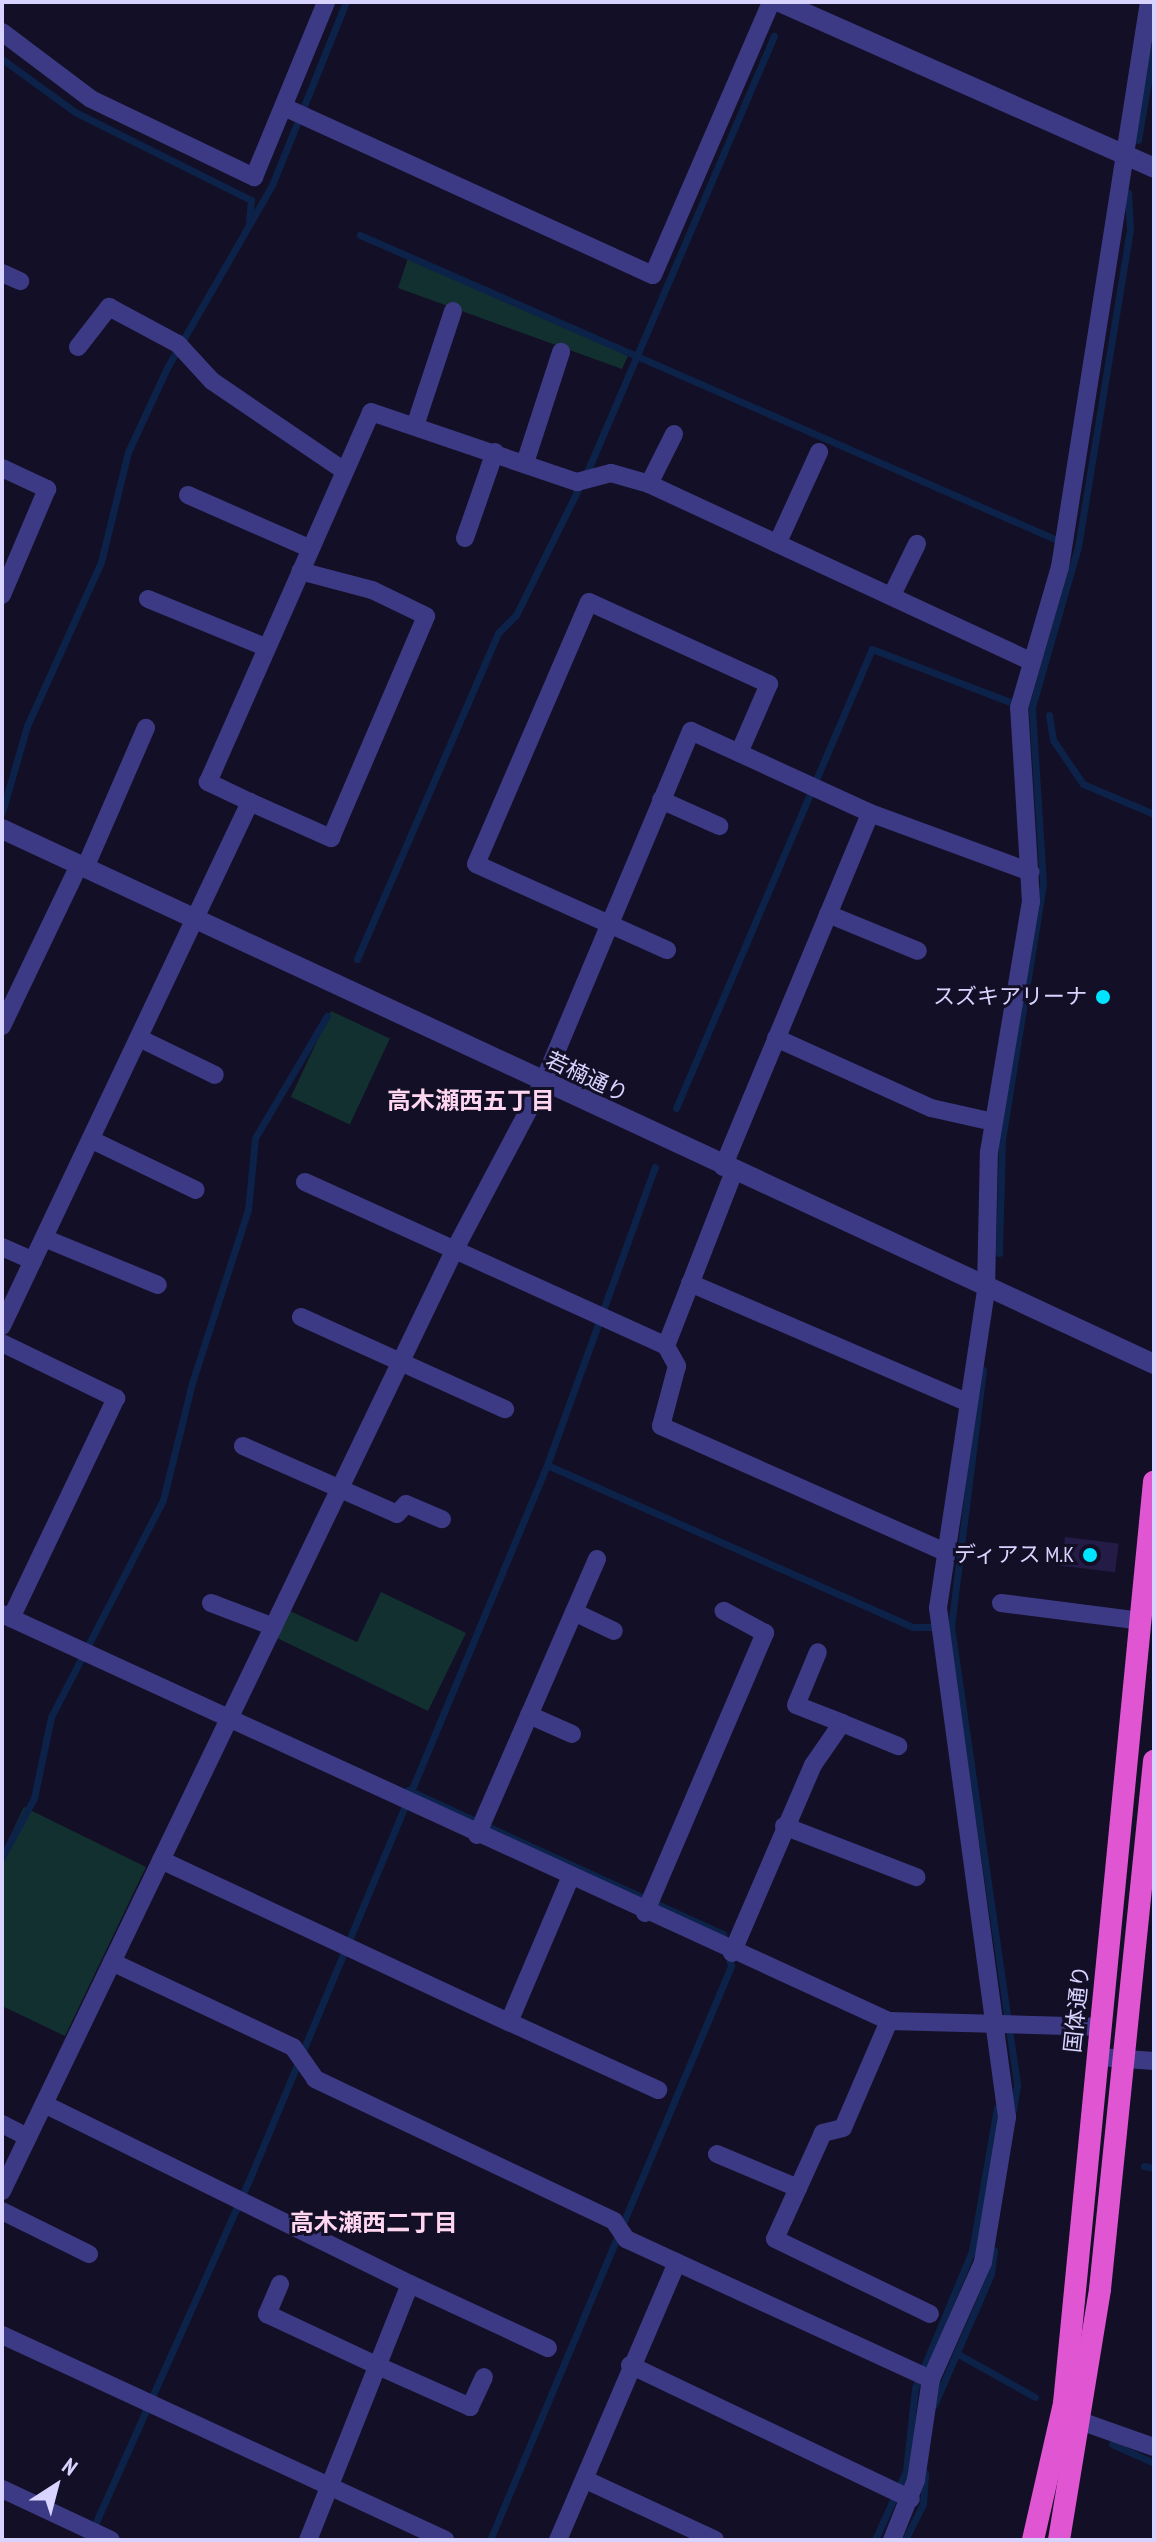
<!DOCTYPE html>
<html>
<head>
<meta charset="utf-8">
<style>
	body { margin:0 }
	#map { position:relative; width:1156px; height:2542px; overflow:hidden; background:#130f26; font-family:"PT Sans Narrow","Noto Sans JP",sans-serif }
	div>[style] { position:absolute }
	.green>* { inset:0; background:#12302f; transform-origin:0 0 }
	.stream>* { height:7px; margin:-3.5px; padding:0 3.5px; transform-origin:3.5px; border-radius:3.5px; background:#0c2248 }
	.building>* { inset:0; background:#241b47; transform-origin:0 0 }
	.minor>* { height:18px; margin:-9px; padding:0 9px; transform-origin:9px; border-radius:9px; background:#3d3a85 }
	.tertiary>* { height:20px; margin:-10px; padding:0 10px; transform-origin:10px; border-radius:10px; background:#3d3a85 }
	.trunk>* { height:22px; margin:-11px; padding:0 11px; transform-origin:11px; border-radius:11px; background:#e055d1 }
	.dots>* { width:22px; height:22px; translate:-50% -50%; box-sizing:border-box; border:4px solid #130f26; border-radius:50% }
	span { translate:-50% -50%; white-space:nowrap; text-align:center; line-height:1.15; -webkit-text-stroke:6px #130f26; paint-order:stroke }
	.poi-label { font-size:22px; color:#d9d4ff }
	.right { translate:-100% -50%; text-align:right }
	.street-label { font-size:22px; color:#d9d4ff }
	.neighbourhood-label { font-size:24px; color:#ffd6f0; font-weight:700 }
	.frame { position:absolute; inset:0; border:4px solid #d9d4ff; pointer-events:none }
	.north { position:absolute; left:16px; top:2446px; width:80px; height:80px; -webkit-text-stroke:6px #130f26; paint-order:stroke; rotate:36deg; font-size:22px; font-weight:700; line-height:32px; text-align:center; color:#d9d4ff }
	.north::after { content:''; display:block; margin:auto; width:28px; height:36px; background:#d9d4ff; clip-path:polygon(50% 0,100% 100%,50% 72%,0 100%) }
</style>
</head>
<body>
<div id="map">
	<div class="green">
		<div style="clip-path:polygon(408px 258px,628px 356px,622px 369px,398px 288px)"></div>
		<div style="left:331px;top:1011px;width:65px;height:95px;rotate:25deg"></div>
		<div style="clip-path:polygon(381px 1592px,466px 1633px,428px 1711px,277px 1638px,290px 1611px,357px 1642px)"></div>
		<div style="clip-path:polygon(24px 1807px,146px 1867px,65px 2036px,2px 2006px,2px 1853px)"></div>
	</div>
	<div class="stream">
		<div style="left:2px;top:59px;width:90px;rotate:36deg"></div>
		<div style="left:75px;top:112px;width:197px;rotate:26.6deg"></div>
		<div style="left:251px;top:200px;width:22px;rotate:95deg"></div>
		<div style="left:1138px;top:140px;width:95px;rotate:-80.3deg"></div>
		<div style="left:360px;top:235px;width:768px;rotate:23.63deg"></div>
		<div style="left:1049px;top:715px;width:25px;rotate:81deg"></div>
		<div style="left:1053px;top:740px;width:53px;rotate:55.7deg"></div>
		<div style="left:1083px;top:784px;width:77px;rotate:22.9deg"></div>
		<div style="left:2px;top:812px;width:90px;rotate:-73.8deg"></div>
		<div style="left:27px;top:726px;width:180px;rotate:-65.7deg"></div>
		<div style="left:101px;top:562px;width:113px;rotate:-76.2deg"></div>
		<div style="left:128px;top:452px;width:95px;rotate:-65.1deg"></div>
		<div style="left:168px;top:366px;width:209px;rotate:-60.1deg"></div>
		<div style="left:272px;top:185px;width:197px;rotate:-68deg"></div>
		<div style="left:357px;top:959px;width:355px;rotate:-66.6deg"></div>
		<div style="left:498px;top:633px;width:25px;rotate:-45deg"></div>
		<div style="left:516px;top:615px;width:167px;rotate:-63.7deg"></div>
		<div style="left:590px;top:465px;width:467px;rotate:-66.8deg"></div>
		<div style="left:676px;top:1108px;width:499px;rotate:-66.9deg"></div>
		<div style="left:872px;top:649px;width:156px;rotate:21deg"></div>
		<div style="left:999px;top:1253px;width:113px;rotate:-88.5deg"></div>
		<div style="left:1002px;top:1140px;width:259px;rotate:-80.9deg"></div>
		<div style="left:1043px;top:884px;width:177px;rotate:-93.6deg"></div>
		<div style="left:1032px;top:707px;width:166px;rotate:-74deg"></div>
		<div style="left:1078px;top:547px;width:321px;rotate:-80.7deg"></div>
		<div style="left:1130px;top:230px;width:37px;rotate:-93deg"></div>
		<div style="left:983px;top:1370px;width:258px;rotate:97.1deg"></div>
		<div style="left:951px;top:1626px;width:464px;rotate:81.8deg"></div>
		<div style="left:1017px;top:2085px;width:25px;rotate:99deg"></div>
		<div style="left:547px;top:1465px;width:400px;rotate:23.9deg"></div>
		<div style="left:913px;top:1627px;width:27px"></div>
		<div style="left:408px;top:1790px;width:346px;rotate:24.6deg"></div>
		<div style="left:723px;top:1934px;width:7px;rotate:74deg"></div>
		<div style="left:2px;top:1857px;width:67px;rotate:-61.5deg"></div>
		<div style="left:34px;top:1798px;width:83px;rotate:-78.1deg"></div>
		<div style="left:51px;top:1717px;width:244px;rotate:-62.7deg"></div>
		<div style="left:163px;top:1500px;width:121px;rotate:-76.1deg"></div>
		<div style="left:192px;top:1383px;width:182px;rotate:-72.1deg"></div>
		<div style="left:248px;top:1210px;width:72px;rotate:-84.4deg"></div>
		<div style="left:255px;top:1138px;width:142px;rotate:-59.5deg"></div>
		<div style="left:1144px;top:2166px;width:10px;rotate:11deg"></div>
		<div style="left:958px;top:2354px;width:88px;rotate:29.2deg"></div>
		<div style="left:934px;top:2405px;width:143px;rotate:-66.5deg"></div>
		<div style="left:991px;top:2274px;width:24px;rotate:-83deg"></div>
		<div style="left:1112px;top:2444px;width:46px;rotate:24.3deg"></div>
		<div style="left:88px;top:2540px;width:402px;rotate:-65.9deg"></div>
		<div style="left:252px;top:2173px;width:767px;rotate:-67.38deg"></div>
		<div style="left:547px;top:1465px;width:317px;rotate:-70.1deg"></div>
		<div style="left:490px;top:2540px;width:623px;rotate:-67.22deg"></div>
		<div style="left:731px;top:1966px;width:12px;rotate:-104deg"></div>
		<div style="left:875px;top:2540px;width:76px;rotate:-65.8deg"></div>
		<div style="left:906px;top:2471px;width:83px;rotate:-83.8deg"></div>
		<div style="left:915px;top:2388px;width:148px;rotate:-67.4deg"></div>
		<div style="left:972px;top:2251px;width:145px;rotate:-80.1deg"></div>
		<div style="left:905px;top:2540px;width:40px;rotate:-63.4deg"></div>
		<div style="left:923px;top:2504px;width:31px;rotate:-86deg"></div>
	</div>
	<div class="building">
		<div style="left:1065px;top:1537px;width:54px;height:29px;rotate:7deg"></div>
	</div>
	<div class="minor">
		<div style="left:2px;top:32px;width:111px;rotate:37deg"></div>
		<div style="left:91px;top:99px;width:181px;rotate:25.6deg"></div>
		<div style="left:254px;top:177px;width:189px;rotate:-67.6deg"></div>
		<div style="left:284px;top:107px;width:405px;rotate:24.5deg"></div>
		<div style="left:653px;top:275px;width:297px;rotate:-66.6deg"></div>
		<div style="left:2px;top:273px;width:20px;rotate:24deg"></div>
		<div style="left:78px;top:347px;width:51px;rotate:-52.2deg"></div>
		<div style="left:109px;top:307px;width:78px;rotate:28.2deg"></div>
		<div style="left:178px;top:344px;width:50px;rotate:47.4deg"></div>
		<div style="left:212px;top:381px;width:155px;rotate:34.2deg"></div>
		<div style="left:416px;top:423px;width:118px;rotate:-71.7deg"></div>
		<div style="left:525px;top:463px;width:117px;rotate:-72deg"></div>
		<div style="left:2px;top:468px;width:50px;rotate:25deg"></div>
		<div style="left:47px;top:489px;width:115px;rotate:113deg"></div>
		<div style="left:649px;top:484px;width:56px;rotate:-63.4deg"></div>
		<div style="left:188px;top:495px;width:132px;rotate:23.7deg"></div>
		<div style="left:465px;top:538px;width:91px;rotate:-70.8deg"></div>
		<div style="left:778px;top:542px;width:99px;rotate:-65.5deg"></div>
		<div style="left:892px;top:595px;width:57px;rotate:-63.9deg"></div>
		<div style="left:148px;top:599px;width:126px;rotate:22.3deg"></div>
		<div style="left:661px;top:800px;width:64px;rotate:24.1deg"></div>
		<div style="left:250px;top:802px;width:89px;rotate:24deg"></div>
		<div style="left:331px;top:838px;width:241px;rotate:-66.8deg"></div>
		<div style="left:426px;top:616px;width:60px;rotate:-154.3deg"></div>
		<div style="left:372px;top:590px;width:74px;rotate:-165.2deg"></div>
		<div style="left:85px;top:868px;width:153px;rotate:-66.5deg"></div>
		<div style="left:828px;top:914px;width:97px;rotate:22.3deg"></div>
		<div style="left:667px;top:950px;width:209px;rotate:-155.8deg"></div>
		<div style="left:476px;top:864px;width:285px;rotate:-66.7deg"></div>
		<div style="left:589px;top:602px;width:198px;rotate:24.5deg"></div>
		<div style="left:769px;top:684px;width:75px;rotate:113.5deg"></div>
		<div style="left:2px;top:1026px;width:178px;rotate:-64.4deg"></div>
		<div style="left:776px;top:1038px;width:170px;rotate:24.3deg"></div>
		<div style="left:931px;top:1108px;width:64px;rotate:12.7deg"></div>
		<div style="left:141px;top:1039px;width:82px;rotate:25.9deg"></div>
		<div style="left:92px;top:1140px;width:115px;rotate:25.7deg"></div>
		<div style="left:723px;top:1167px;width:383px;rotate:-67.4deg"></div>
		<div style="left:305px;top:1182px;width:397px;rotate:24.4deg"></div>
		<div style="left:666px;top:1346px;width:23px;rotate:61deg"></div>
		<div style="left:677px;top:1366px;width:62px;rotate:104.9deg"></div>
		<div style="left:661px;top:1426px;width:311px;rotate:23.9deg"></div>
		<div style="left:44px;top:1238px;width:123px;rotate:22.4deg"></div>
		<div style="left:2px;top:1247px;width:34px;rotate:24deg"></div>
		<div style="left:690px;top:1283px;width:303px;rotate:23.3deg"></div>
		<div style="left:301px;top:1317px;width:224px;rotate:24.3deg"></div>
		<div style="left:2px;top:1326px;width:580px;rotate:-64.67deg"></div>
		<div style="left:250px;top:802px;width:47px;rotate:-154.5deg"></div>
		<div style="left:208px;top:782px;width:404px;rotate:-66.2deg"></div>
		<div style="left:371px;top:412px;width:218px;rotate:18.8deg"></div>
		<div style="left:577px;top:482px;width:35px;rotate:-15deg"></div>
		<div style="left:611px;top:473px;width:40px;rotate:16deg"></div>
		<div style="left:649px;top:484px;width:418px;rotate:24.9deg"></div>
		<div style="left:2px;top:1343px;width:127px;rotate:25.8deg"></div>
		<div style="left:116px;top:1398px;width:244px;rotate:115.5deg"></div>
		<div style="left:666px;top:1346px;width:187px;rotate:-68.7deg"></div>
		<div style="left:243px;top:1446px;width:168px;rotate:23.8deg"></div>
		<div style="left:397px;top:1514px;width:13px;rotate:-48deg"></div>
		<div style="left:406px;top:1504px;width:39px;rotate:23deg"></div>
		<div style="left:211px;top:1603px;width:67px;rotate:20.9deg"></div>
		<div style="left:1001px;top:1603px;width:141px;rotate:7.3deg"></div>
		<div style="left:574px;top:1612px;width:44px;rotate:25.4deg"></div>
		<div style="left:2px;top:1614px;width:976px;rotate:24.65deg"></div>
		<div style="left:889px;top:2021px;width:213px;rotate:1.6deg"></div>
		<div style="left:529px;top:1715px;width:47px;rotate:23.8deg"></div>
		<div style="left:842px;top:1723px;width:61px;rotate:22.3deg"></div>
		<div style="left:784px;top:1826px;width:142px;rotate:21.1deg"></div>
		<div style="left:477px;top:1835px;width:301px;rotate:-66.5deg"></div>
		<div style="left:161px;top:1860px;width:384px;rotate:25deg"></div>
		<div style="left:509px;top:2022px;width:156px;rotate:-67deg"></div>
		<div style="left:645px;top:1913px;width:305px;rotate:-66.8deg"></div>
		<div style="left:765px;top:1633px;width:47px;rotate:-151.8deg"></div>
		<div style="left:732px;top:1953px;width:205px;rotate:-66.7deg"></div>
		<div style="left:813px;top:1765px;width:51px;rotate:-55.4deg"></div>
		<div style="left:842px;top:1723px;width:49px;rotate:-158.6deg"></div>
		<div style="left:796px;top:1705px;width:57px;rotate:-67.5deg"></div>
		<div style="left:112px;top:1962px;width:200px;rotate:25.2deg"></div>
		<div style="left:293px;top:2047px;width:39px;rotate:55deg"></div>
		<div style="left:315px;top:2079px;width:331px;rotate:25.4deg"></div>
		<div style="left:614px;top:2221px;width:22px;rotate:56deg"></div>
		<div style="left:626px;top:2239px;width:336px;rotate:24.7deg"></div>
		<div style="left:889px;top:2021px;width:116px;rotate:113.3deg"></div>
		<div style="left:843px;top:2128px;width:21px;rotate:166deg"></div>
		<div style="left:823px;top:2133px;width:116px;rotate:114.4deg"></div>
		<div style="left:775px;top:2239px;width:172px;rotate:25.8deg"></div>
		<div style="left:509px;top:2022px;width:164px;rotate:24.5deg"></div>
		<div style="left:1099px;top:2057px;width:55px;rotate:4.2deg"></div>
		<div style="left:44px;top:2104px;width:408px;rotate:26.2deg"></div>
		<div style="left:410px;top:2284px;width:276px;rotate:111.7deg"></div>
		<div style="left:2px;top:2124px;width:29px;rotate:27deg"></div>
		<div style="left:717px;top:2154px;width:88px;rotate:22.8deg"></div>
		<div style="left:2px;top:2191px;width:1045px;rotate:-64.32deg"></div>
		<div style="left:455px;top:1249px;width:188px;rotate:-62.1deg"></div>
		<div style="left:543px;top:1083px;width:382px;rotate:-67.2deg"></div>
		<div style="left:691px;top:731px;width:197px;rotate:24.6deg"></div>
		<div style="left:870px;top:813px;width:171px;rotate:20.2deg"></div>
		<div style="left:2px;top:2211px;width:97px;rotate:26.3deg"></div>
		<div style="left:280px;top:2284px;width:33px;rotate:113deg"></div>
		<div style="left:267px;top:2314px;width:123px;rotate:25.1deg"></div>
		<div style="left:378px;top:2366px;width:101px;rotate:24deg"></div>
		<div style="left:470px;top:2407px;width:33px;rotate:-65deg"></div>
		<div style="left:410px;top:2284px;width:152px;rotate:24.9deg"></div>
		<div style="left:2px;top:2335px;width:488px;rotate:24.8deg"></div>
		<div style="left:630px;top:2365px;width:311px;rotate:25.5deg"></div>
		<div style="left:1083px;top:2422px;width:75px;rotate:19.4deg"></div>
		<div style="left:586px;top:2480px;width:142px;rotate:24.9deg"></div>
		<div style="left:2px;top:2489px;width:120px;rotate:25.1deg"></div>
		<div style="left:558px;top:2540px;width:302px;rotate:-66.8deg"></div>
		<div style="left:892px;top:2540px;width:65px;rotate:-68.2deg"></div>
		<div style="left:916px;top:2480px;width:102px;rotate:-81.6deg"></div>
		<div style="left:931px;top:2379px;width:128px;rotate:-66deg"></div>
		<div style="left:983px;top:2262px;width:147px;rotate:-80.6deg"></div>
		<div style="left:1007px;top:2117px;width:514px;rotate:-97.72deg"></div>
		<div style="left:938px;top:1608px;width:322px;rotate:-81.4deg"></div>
		<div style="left:986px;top:1290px;width:138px;rotate:-88.8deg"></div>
		<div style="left:989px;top:1152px;width:254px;rotate:-80.5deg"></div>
		<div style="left:1031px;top:902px;width:194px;rotate:-93.5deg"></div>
		<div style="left:1019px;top:708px;width:147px;rotate:-73.8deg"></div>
		<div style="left:1060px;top:567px;width:572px;rotate:-81.05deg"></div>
	</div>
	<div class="tertiary">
		<div style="left:780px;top:2px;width:409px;rotate:23.9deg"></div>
		<div style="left:2px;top:829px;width:1270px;rotate:24.91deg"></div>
	</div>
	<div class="trunk">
		<div style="left:1033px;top:2540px;width:140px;rotate:-77.2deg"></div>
		<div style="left:1064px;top:2403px;width:926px;rotate:-84.42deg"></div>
		<div style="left:1059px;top:2540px;width:254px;rotate:-80.7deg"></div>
		<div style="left:1100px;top:2289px;width:531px;rotate:-84.16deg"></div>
	</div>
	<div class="dots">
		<div style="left:1103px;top:997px;background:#00e5ff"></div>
		<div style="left:1090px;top:1555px;background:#00e5ff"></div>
	</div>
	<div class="poi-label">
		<span class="right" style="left:1087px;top:997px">スズキアリーナ</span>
		<span class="right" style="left:1074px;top:1555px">ディアス M.K</span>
	</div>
	<div class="street-label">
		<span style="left:587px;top:1077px;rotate:25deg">若楠通り</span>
		<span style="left:1077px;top:2009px;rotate:-84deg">国体通り</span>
	</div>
	<div class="neighbourhood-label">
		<span style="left:471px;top:1101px">高木瀬西五丁目</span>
		<span style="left:374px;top:2223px">高木瀬西二丁目</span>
	</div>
	<div class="frame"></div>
	<div class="north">N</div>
</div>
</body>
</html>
